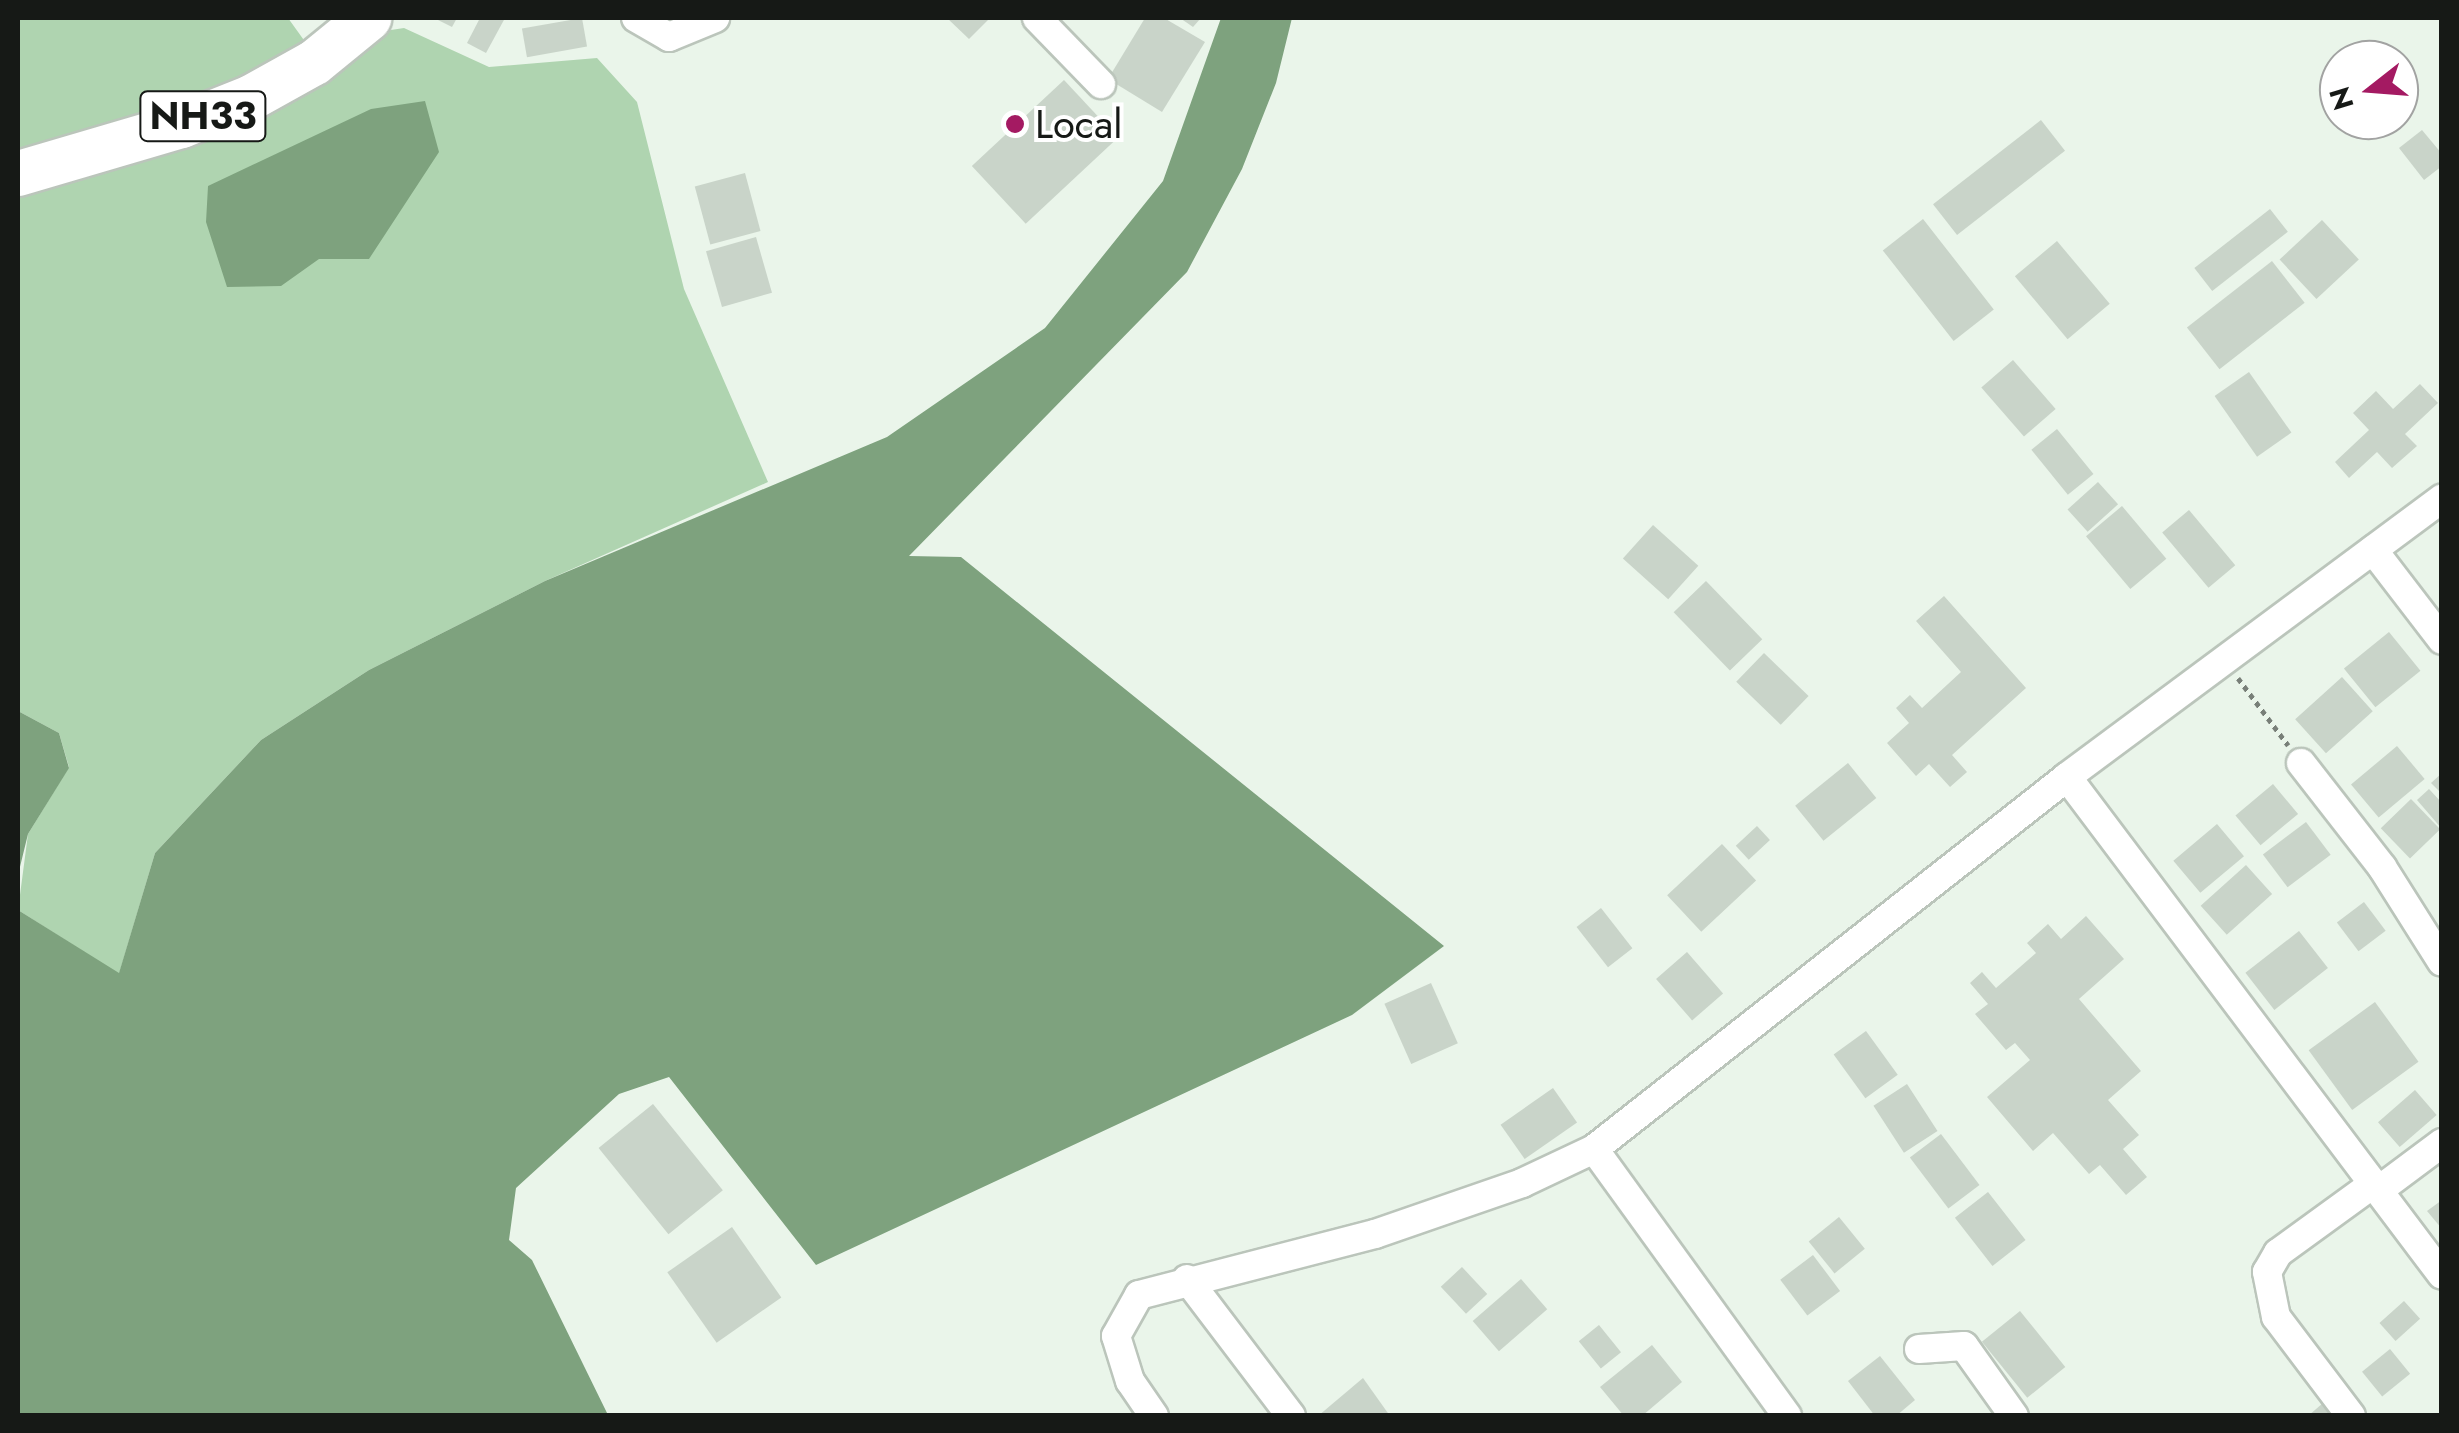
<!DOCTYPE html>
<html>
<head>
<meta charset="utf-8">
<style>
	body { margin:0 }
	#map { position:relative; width:2459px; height:1433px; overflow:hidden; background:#eaf5ea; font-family:Jost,sans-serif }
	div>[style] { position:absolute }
	.green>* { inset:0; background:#afd4b0 }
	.water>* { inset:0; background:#7ea27e }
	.building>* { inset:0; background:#c9d4c9; transform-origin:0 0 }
	.path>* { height:5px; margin-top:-2.5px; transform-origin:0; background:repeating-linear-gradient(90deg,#787f78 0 5px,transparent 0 10px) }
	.roads { filter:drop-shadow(2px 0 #bbc5bb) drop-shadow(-2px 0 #bbc5bb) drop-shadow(0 2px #bbc5bb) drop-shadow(0 -2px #bbc5bb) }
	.minor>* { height:28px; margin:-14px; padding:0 14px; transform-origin:14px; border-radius:14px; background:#fff }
	.trunk>* { height:45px; margin:-22.5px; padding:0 22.5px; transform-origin:22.5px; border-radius:22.5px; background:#fff }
	.dots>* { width:28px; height:28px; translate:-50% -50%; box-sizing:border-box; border:5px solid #fff; border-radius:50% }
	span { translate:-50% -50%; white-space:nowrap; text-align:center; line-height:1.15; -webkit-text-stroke:8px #fff; paint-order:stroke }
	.shield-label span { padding:2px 8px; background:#fff; border:2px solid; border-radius:8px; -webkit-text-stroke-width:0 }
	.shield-label { font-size:38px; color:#161916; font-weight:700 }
	.poi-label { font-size:40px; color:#161916 }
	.left { translate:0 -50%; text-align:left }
	.frame { position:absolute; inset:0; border:20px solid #161916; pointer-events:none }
	.north { position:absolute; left:2319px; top:40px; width:100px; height:100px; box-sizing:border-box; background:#fff; border:2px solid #a2a3a2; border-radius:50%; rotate:253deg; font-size:28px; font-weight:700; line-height:40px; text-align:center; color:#161916 }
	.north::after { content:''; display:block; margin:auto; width:35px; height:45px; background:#a41a62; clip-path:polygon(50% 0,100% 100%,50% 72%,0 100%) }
</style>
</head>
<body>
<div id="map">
	<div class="green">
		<div style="clip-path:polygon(18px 18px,288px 18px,306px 43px,404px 28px,489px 67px,597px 58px,637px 102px,684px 289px,768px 482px,545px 581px,369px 670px,261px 740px,155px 853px,119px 974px,18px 910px,28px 834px,69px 767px,59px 733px,18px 711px)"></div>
	</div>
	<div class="water">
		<div style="clip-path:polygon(1221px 18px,1292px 18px,1276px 83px,1242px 169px,1187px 272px,909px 556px,961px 557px,1444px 946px,1352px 1015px,816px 1265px,669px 1077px,619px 1094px,516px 1188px,509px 1240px,532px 1260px,608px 1415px,18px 1415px,18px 910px,119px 973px,155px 853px,261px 740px,369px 670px,545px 581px,887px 437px,1045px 328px,1163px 181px)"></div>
		<div style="clip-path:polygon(425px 101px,439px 152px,369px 259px,319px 259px,281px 286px,227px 287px,206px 222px,208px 186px,371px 109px)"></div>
		<div style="clip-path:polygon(18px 711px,59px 733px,69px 768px,28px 834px,18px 875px)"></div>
	</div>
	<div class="building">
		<div style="clip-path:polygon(434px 18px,457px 18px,452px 27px)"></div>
		<div style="clip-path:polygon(480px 18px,505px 18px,486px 53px,467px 43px)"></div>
		<div style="left:582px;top:18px;width:29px;height:61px;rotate:80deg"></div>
		<div style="clip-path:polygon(947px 18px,990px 18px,969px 39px)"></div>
		<div style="clip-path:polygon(1145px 18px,1164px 18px,1205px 42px,1162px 112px,1108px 79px)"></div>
		<div style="clip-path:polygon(1180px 18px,1201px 18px,1193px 27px)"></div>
		<div style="left:1064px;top:80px;width:79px;height:126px;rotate:47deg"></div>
		<div style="left:2041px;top:120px;width:39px;height:137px;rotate:52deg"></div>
		<div style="clip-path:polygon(2422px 130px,2442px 154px,2442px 166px,2424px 180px,2399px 148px)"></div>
		<div style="left:745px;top:173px;width:60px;height:52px;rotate:75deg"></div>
		<div style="left:2270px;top:209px;width:29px;height:96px;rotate:52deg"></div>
		<div style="left:1923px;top:219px;width:115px;height:51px;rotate:52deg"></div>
		<div style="left:2322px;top:220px;width:54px;height:58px;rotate:47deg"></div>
		<div style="left:756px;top:237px;width:58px;height:52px;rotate:74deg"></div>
		<div style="left:2057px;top:241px;width:82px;height:55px;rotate:50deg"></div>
		<div style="left:2272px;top:261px;width:53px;height:108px;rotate:52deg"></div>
		<div style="left:2013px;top:360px;width:65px;height:42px;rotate:49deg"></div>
		<div style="left:2249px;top:372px;width:74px;height:42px;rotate:55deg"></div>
		<div style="clip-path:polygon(2420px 384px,2438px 403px,2405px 434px,2417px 446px,2392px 468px,2377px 452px,2349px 478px,2335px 462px,2369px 430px,2353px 413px,2376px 391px,2393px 409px)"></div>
		<div style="left:2057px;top:429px;width:58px;height:33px;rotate:51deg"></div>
		<div style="left:2098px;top:482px;width:30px;height:41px;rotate:48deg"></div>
		<div style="left:2122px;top:506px;width:69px;height:47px;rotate:50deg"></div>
		<div style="left:2189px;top:510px;width:72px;height:35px;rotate:50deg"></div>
		<div style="left:1653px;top:525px;width:61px;height:45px;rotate:42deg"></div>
		<div style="left:1706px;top:581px;width:81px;height:45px;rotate:46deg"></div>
		<div style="clip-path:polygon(1944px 596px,2026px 688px,1952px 755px,1967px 772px,1950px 787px,1929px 764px,1916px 776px,1887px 743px,1909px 723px,1896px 708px,1910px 695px,1922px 708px,1961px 672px,1916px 621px)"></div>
		<div style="left:2389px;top:632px;width:50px;height:58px;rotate:51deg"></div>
		<div style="left:1764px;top:653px;width:62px;height:40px;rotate:44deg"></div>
		<div style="left:2342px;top:677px;width:46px;height:63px;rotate:48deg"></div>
		<div style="left:2397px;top:746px;width:43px;height:60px;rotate:50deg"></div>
		<div style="left:1848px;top:763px;width:45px;height:68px;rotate:51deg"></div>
		<div style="clip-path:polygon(2442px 773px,2442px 794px,2431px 783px)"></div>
		<div style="left:2273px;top:784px;width:39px;height:49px;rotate:50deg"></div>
		<div style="clip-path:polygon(2429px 789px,2442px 803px,2442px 829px,2417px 800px)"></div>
		<div style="left:2411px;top:799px;width:42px;height:42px;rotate:46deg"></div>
		<div style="left:2306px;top:822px;width:41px;height:54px;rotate:53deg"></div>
		<div style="left:2217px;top:824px;width:42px;height:57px;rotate:50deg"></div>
		<div style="left:1757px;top:826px;width:19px;height:29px;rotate:47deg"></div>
		<div style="left:1722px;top:844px;width:50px;height:75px;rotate:47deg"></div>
		<div style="left:2246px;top:865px;width:39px;height:61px;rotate:48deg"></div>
		<div style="left:2364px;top:902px;width:36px;height:34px;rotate:53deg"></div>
		<div style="left:1601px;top:908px;width:51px;height:31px;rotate:52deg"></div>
		<div style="clip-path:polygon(2086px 916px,2124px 959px,2079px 999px,2141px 1071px,2108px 1100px,2139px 1135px,2123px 1149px,2147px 1177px,2126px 1195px,2100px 1165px,2089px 1174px,2053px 1133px,2033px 1151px,1987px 1097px,2030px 1060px,2015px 1043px,2006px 1050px,1975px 1014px,1988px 1004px,1970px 983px,1982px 972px,1996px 988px,2036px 953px,2027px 943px,2048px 924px,2061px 939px)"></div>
		<div style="left:2299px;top:931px;width:47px;height:68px;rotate:52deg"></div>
		<div style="left:1687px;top:952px;width:55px;height:41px;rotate:49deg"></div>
		<div style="left:1431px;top:983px;width:66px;height:51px;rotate:66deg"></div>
		<div style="left:2375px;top:1002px;width:74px;height:82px;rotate:54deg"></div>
		<div style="left:1866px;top:1031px;width:54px;height:40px;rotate:54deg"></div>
		<div style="left:1907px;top:1084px;width:56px;height:40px;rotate:57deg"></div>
		<div style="left:1553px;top:1088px;width:42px;height:64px;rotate:55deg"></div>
		<div style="left:2415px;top:1090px;width:33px;height:49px;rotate:49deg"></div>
		<div style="left:653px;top:1104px;width:111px;height:70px;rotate:51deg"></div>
		<div style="left:1941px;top:1134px;width:64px;height:39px;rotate:53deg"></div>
		<div style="left:1988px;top:1192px;width:61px;height:42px;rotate:52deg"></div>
		<div style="clip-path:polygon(2442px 1200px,2442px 1229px,2427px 1211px)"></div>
		<div style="left:1839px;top:1217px;width:41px;height:39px;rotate:51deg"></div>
		<div style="left:732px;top:1227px;width:86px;height:79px;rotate:55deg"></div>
		<div style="left:1813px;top:1255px;width:45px;height:41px;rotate:53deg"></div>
		<div style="left:1462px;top:1267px;width:37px;height:29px;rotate:47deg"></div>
		<div style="left:1521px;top:1279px;width:40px;height:64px;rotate:49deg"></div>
		<div style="left:2404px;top:1301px;width:24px;height:33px;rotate:48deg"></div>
		<div style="left:2020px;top:1311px;width:72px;height:49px;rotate:51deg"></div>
		<div style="left:1599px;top:1325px;width:35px;height:26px;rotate:51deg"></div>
		<div style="clip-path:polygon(1652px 1345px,1682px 1382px,1642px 1416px,1624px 1416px,1600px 1387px)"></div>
		<div style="left:2390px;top:1349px;width:32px;height:36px;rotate:51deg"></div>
		<div style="clip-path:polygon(1880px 1356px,1915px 1400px,1896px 1416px,1875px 1416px,1848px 1381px)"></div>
		<div style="clip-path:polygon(1363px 1378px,1390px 1416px,1318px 1416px)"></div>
		<div style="clip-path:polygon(2323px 1403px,2333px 1416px,2308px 1416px)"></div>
	</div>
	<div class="path">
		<div style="left:2238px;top:678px;width:84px;rotate:53.3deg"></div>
	</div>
	<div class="roads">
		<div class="minor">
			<div style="left:636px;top:18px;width:38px;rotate:30deg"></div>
			<div style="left:669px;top:37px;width:50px;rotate:-22.4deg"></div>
			<div style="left:1037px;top:18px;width:92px;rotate:45.9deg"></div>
			<div style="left:2373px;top:550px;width:113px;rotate:52.5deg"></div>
			<div style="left:2301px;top:763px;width:132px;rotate:52.1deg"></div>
			<div style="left:2382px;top:867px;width:112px;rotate:57.7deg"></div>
			<div style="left:2067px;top:777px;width:623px;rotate:53.02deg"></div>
			<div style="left:1594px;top:1149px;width:329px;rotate:54.1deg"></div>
			<div style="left:2379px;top:1190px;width:79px;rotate:-36.7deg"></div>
			<div style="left:1187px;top:1279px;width:172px;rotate:52.8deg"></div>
			<div style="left:1919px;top:1349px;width:45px;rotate:-3.8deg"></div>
			<div style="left:1964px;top:1346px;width:86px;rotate:54.5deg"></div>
			<div style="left:1154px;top:1416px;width:42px;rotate:-124.4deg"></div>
			<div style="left:1130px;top:1381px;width:47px;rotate:-107.3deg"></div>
			<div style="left:1116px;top:1336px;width:47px;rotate:-60.7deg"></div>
			<div style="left:1139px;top:1295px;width:244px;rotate:-14.5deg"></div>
			<div style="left:1375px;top:1234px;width:156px;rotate:-19.1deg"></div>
			<div style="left:1522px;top:1183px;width:80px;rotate:-25.3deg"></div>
			<div style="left:1594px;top:1149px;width:602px;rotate:-38.18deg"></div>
			<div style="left:2067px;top:777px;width:467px;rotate:-36.6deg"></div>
			<div style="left:2351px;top:1416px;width:124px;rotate:-127.1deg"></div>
			<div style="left:2276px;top:1317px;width:46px;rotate:-101.3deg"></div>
			<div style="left:2267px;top:1272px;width:22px;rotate:-60deg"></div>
			<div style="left:2278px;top:1253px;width:117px;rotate:-36deg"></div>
		</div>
		<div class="trunk">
			<div style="left:18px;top:173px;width:170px;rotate:-16.4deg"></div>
			<div style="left:181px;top:125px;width:75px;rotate:-21.8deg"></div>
			<div style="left:251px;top:97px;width:72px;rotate:-29.1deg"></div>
			<div style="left:314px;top:62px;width:70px;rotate:-39.2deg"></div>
		</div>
	</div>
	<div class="dots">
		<div style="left:1015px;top:124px;background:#a41a62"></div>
	</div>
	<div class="shield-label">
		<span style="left:203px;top:116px">NH33</span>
	</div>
	<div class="poi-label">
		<span class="left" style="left:1035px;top:124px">Local</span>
	</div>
	<div class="frame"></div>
	<div class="north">N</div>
</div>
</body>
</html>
